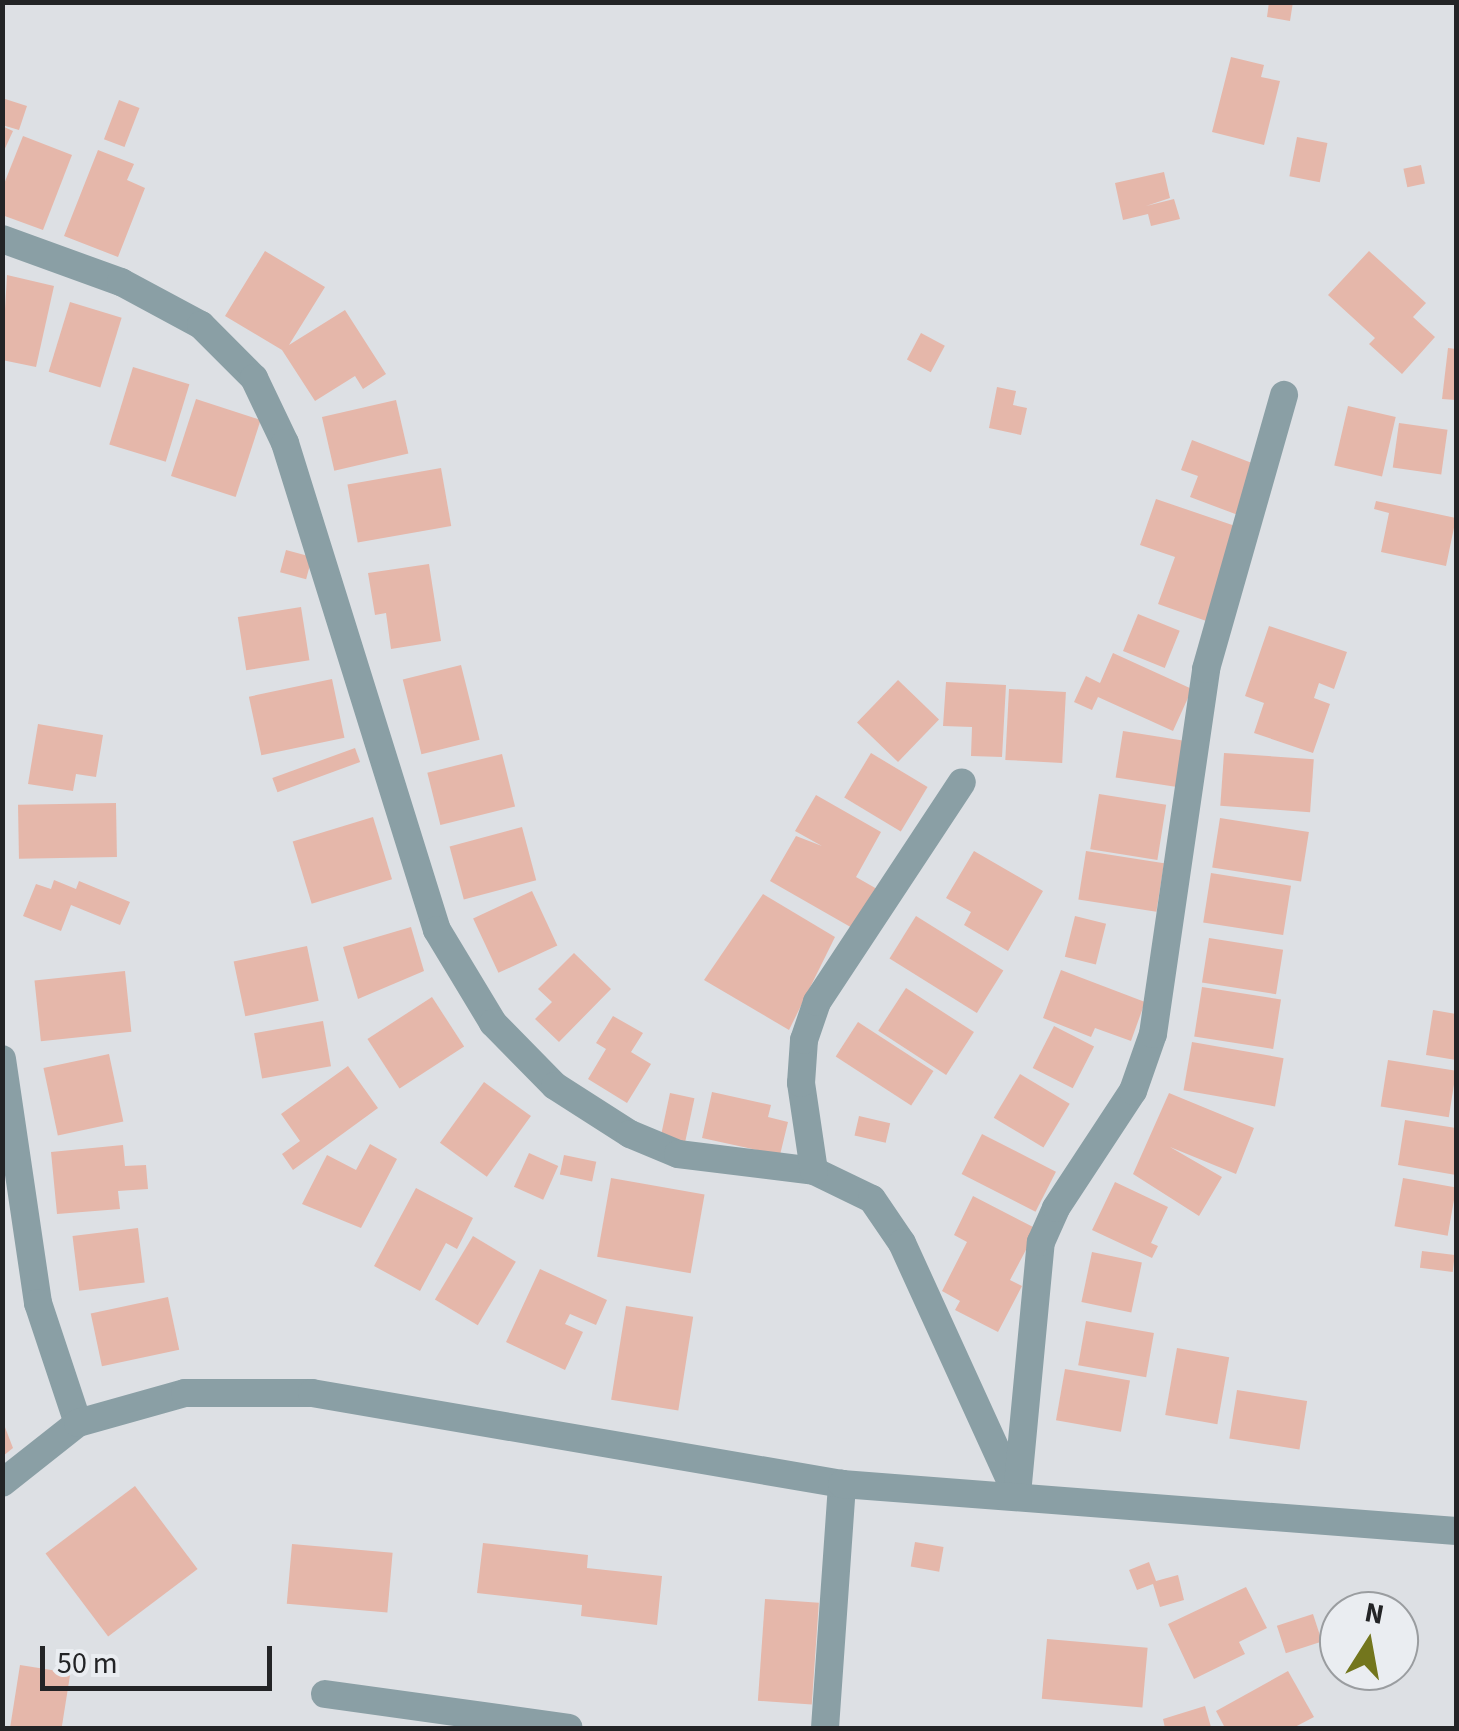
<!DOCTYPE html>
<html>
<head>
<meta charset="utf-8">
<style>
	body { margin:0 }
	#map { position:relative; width:1459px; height:1731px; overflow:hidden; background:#dde0e4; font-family:"Source Sans 3",sans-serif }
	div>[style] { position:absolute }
	.building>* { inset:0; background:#e5b7aa; transform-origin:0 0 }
	.minor>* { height:28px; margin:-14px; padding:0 14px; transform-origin:14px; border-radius:14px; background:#8a9fa5 }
	.tertiary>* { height:28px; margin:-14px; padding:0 14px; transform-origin:14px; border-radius:14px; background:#8a9fa5 }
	span { translate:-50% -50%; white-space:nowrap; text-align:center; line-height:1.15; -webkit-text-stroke:8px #eaedf1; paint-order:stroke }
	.frame { position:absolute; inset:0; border:5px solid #232426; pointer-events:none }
	.north { position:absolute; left:1319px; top:1591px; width:100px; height:100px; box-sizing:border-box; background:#eaedf1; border:2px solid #9a9da0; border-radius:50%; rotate:11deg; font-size:28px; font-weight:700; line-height:40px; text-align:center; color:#232426 }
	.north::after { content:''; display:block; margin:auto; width:35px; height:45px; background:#73761d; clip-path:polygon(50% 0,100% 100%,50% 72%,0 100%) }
	.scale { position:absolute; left:40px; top:1646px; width:232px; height:45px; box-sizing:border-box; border:5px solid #232426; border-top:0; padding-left:12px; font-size:30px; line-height:35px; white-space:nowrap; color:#232426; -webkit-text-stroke:8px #eaedf1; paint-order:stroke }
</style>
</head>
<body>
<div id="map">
	<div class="building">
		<div style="clip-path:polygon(1269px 2px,1293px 2px,1290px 21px,1267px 17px)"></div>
		<div style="clip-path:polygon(1231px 57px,1264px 65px,1261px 77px,1280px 81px,1264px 145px,1212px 132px)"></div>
		<div style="clip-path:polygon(2px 98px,27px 106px,19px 130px,2px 125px)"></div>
		<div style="left:119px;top:100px;width:22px;height:42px;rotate:21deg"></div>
		<div style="clip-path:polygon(2px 126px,13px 131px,2px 155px)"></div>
		<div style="clip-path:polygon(23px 136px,72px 155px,43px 230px,2px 215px,2px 189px)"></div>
		<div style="left:1297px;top:137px;width:31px;height:40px;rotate:11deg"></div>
		<div style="clip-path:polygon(98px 150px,134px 164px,127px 180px,145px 188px,118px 257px,64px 236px)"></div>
		<div style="left:1421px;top:165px;width:19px;height:18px;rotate:78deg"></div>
		<div style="clip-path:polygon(1164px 172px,1170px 198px,1146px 206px,1174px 199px,1180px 219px,1151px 226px,1148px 214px,1123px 220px,1115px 183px)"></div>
		<div style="clip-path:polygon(265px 251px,325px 287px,289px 345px,345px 310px,386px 374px,363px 389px,355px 376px,315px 401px,282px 350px,225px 316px)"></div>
		<div style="clip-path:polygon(1369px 251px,1426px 303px,1413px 317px,1435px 337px,1402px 374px,1369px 344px,1375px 338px,1328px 295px)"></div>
		<div style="clip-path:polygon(7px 275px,54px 286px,36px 367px,2px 360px)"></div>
		<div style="left:70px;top:302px;width:54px;height:73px;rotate:17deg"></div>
		<div style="left:921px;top:333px;width:27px;height:30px;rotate:28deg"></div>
		<div style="clip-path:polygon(1448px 348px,1456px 349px,1456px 400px,1442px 399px)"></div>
		<div style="left:133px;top:367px;width:59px;height:81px;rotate:17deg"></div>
		<div style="clip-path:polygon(997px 387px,1016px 391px,1013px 405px,1027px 408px,1021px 435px,989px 428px)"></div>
		<div style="left:196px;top:399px;width:68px;height:81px;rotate:18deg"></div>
		<div style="left:396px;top:400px;width:55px;height:76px;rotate:77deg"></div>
		<div style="left:1348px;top:406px;width:49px;height:61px;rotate:13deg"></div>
		<div style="left:1399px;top:423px;width:49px;height:45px;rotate:8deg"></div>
		<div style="clip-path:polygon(1192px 440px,1265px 468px,1246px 518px,1190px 497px,1198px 476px,1181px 470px)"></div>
		<div style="left:441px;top:468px;width:59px;height:95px;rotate:80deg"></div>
		<div style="clip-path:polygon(1156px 499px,1244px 529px,1212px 623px,1158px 604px,1175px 557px,1140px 545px)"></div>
		<div style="clip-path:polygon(1376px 501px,1456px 518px,1446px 566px,1381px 552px,1389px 513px,1374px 509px)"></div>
		<div style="left:286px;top:550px;width:27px;height:23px;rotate:15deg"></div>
		<div style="clip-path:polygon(429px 564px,441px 641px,391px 649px,386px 613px,375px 615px,368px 573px)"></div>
		<div style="left:301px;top:607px;width:54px;height:64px;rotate:81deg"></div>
		<div style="left:1138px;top:614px;width:45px;height:40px;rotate:22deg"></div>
		<div style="clip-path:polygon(1269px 626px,1347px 652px,1334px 689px,1319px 683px,1314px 698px,1330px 704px,1313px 753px,1254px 733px,1264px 703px,1245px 696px)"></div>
		<div style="clip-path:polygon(1113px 653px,1192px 689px,1173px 731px,1098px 697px,1092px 710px,1074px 702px,1086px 676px,1100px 683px)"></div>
		<div style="left:461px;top:665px;width:77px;height:60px;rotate:76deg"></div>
		<div style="left:332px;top:679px;width:60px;height:85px;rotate:78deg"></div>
		<div style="left:898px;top:680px;width:57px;height:59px;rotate:44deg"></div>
		<div style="clip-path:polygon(946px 682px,1006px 685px,1002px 757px,971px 756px,972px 727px,943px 726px)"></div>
		<div style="left:1009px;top:689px;width:57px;height:71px;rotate:3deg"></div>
		<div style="clip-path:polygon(38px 724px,103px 735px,96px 777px,76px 774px,73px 791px,28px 784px)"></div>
		<div style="left:1123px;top:731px;width:62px;height:47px;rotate:9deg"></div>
		<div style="left:355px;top:748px;width:15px;height:88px;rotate:70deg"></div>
		<div style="left:871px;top:753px;width:66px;height:52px;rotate:31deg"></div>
		<div style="left:1224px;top:753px;width:90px;height:53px;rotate:4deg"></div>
		<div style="left:502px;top:754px;width:54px;height:77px;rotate:76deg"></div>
		<div style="left:1099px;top:794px;width:68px;height:56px;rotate:9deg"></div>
		<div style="clip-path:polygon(816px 795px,881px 832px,856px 877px,877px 889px,854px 929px,770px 881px,796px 836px,822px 846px,795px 831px)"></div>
		<div style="left:116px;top:803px;width:54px;height:98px;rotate:89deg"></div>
		<div style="left:373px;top:817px;width:65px;height:84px;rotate:73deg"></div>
		<div style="left:1220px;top:818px;width:90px;height:50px;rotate:9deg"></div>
		<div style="left:522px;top:827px;width:55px;height:75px;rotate:75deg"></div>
		<div style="clip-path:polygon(974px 851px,1043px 891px,1008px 951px,964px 925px,971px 912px,946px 898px)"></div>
		<div style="left:1086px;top:851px;width:79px;height:49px;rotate:9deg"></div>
		<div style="left:1211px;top:873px;width:81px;height:50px;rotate:9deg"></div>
		<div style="clip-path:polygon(54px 880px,76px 889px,79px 881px,130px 902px,120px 925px,71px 905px,61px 931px,23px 916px,36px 884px,51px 889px)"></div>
		<div style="left:532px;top:891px;width:60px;height:65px;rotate:65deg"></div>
		<div style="clip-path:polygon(763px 894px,835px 937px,789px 1030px,704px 980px)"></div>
		<div style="left:916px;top:916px;width:103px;height:50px;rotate:32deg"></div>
		<div style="left:1075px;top:916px;width:32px;height:42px;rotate:14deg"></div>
		<div style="clip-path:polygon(411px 927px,424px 971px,358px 999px,343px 947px)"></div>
		<div style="left:1209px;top:938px;width:75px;height:45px;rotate:9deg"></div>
		<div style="left:307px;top:946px;width:56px;height:75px;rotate:78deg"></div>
		<div style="clip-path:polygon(574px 953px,611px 989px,559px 1042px,535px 1019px,552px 1002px,538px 989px)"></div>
		<div style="clip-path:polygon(1061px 970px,1145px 1002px,1131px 1041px,1095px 1028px,1091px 1037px,1043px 1018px)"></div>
		<div style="left:125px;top:971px;width:61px;height:91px;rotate:84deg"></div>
		<div style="left:1202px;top:987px;width:80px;height:50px;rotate:9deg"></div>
		<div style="left:906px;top:988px;width:81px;height:51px;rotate:33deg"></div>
		<div style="left:432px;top:997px;width:59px;height:77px;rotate:57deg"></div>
		<div style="clip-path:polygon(1433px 1010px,1456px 1014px,1456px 1060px,1426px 1055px)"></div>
		<div style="clip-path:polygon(613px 1016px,643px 1033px,631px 1052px,651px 1064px,627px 1103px,588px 1079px,606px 1049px,596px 1043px)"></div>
		<div style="left:323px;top:1021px;width:46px;height:70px;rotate:80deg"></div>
		<div style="left:858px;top:1022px;width:90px;height:41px;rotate:33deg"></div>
		<div style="left:1054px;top:1026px;width:45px;height:47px;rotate:27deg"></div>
		<div style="left:1192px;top:1042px;width:93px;height:49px;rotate:10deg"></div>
		<div style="left:109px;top:1054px;width:69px;height:67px;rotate:78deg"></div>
		<div style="left:1388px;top:1060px;width:69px;height:47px;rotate:9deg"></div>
		<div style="clip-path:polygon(348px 1066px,378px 1108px,293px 1170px,282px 1154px,300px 1141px,281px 1114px)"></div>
		<div style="left:1020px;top:1074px;width:58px;height:51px;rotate:31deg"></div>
		<div style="left:484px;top:1082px;width:58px;height:75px;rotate:36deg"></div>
		<div style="clip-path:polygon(712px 1092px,771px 1105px,768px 1117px,788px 1122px,780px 1155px,702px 1138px)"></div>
		<div style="left:670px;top:1093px;width:25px;height:55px;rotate:12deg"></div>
		<div style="clip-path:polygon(1169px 1093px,1254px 1128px,1236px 1174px,1170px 1147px,1222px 1177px,1199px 1216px,1133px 1174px)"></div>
		<div style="left:859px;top:1116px;width:32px;height:20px;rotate:13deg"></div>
		<div style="clip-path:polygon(1405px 1120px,1456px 1128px,1456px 1175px,1398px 1165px)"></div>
		<div style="left:982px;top:1134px;width:83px;height:45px;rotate:27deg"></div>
		<div style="clip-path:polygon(370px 1144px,397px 1159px,361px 1228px,302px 1204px,327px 1155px,356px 1170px)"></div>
		<div style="clip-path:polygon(123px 1145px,125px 1166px,146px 1165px,148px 1189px,118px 1191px,120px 1209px,57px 1214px,51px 1152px)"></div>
		<div style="left:529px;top:1153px;width:32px;height:37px;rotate:24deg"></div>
		<div style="left:564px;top:1155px;width:33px;height:20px;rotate:12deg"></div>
		<div style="left:611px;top:1178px;width:95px;height:80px;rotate:10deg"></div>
		<div style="left:1403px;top:1178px;width:54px;height:49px;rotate:10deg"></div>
		<div style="clip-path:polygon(1115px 1182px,1168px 1207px,1151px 1243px,1158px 1246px,1152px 1258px,1092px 1230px)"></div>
		<div style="clip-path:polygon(416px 1188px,473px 1218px,457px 1249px,446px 1243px,420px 1291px,374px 1266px)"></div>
		<div style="clip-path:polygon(973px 1196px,1037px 1229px,1010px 1280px,1022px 1286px,998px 1332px,955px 1310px,960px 1301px,942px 1291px,967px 1242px,954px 1235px)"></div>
		<div style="left:138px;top:1228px;width:55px;height:66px;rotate:83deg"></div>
		<div style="left:473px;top:1236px;width:50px;height:74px;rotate:31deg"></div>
		<div style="left:1422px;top:1251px;width:33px;height:17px;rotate:7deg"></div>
		<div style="left:1092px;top:1252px;width:51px;height:51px;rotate:12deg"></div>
		<div style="clip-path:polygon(540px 1269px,607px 1300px,596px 1325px,570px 1314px,565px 1324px,583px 1332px,565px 1370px,506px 1342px)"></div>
		<div style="left:168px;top:1297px;width:54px;height:79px;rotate:78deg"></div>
		<div style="left:626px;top:1306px;width:68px;height:95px;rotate:9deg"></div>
		<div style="left:1086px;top:1321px;width:69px;height:45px;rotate:10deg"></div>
		<div style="left:1177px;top:1348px;width:53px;height:68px;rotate:10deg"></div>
		<div style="left:1065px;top:1369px;width:66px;height:52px;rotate:10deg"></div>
		<div style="left:1237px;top:1390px;width:71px;height:49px;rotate:9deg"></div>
		<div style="clip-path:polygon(3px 1422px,13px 1448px,3px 1456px)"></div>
		<div style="left:135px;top:1486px;width:104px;height:112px;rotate:53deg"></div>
		<div style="left:915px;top:1542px;width:29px;height:25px;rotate:10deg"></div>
		<div style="clip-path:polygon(483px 1543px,588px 1555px,587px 1568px,662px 1576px,657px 1625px,581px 1616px,582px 1605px,477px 1593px)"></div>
		<div style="left:292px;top:1544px;width:101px;height:60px;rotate:5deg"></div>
		<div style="clip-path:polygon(1149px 1562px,1156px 1581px,1178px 1575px,1184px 1600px,1160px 1607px,1153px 1584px,1137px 1590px,1129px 1570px)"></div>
		<div style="clip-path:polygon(1246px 1587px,1267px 1628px,1239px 1642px,1245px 1654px,1194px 1679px,1168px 1624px)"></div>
		<div style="left:765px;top:1599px;width:54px;height:102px;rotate:4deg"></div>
		<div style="left:1313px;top:1614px;width:29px;height:38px;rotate:72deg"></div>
		<div style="left:1047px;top:1639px;width:101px;height:60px;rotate:5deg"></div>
		<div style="left:20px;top:1665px;width:51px;height:64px;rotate:9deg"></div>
		<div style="clip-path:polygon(1288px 1671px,1314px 1717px,1293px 1728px,1225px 1728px,1216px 1711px)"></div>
		<div style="clip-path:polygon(1205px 1706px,1211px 1727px,1165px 1728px,1163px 1719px)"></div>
	</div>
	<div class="minor">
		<div style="left:2px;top:239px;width:127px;rotate:19.9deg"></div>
		<div style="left:121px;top:282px;width:91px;rotate:28.3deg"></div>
		<div style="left:201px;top:325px;width:75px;rotate:45deg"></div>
		<div style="left:254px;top:378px;width:72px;rotate:64.5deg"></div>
		<div style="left:285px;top:443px;width:510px;rotate:72.67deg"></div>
		<div style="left:437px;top:930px;width:109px;rotate:58.9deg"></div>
		<div style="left:493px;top:1023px;width:88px;rotate:45.5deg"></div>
		<div style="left:555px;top:1086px;width:89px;rotate:32.6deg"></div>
		<div style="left:630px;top:1134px;width:52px;rotate:22.6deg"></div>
		<div style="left:678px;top:1154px;width:137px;rotate:7.1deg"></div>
		<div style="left:814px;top:1171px;width:64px;rotate:25.8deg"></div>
		<div style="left:872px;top:1199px;width:53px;rotate:55.7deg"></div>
		<div style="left:902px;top:1243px;width:277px;rotate:65.5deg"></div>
		<div style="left:2px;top:1059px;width:247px;rotate:81.6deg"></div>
		<div style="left:38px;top:1303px;width:126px;rotate:71.6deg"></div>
		<div style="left:814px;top:1171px;width:89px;rotate:-98.4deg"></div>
		<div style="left:801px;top:1083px;width:43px;rotate:-86deg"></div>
		<div style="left:804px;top:1040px;width:40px;rotate:-71.1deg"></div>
		<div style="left:817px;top:1002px;width:263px;rotate:-56.6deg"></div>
		<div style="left:1017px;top:1494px;width:253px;rotate:-84.6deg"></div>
		<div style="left:1041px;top:1242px;width:37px;rotate:-66deg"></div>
		<div style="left:1056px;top:1208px;width:140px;rotate:-56.7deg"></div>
		<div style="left:1133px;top:1091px;width:60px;rotate:-70.7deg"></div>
		<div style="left:1153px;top:1034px;width:369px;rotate:-81.7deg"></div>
		<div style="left:1206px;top:669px;width:285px;rotate:-74.1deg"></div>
		<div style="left:325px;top:1694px;width:246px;rotate:7.9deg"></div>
		<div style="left:825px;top:1728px;width:245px;rotate:-86deg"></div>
	</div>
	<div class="tertiary">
		<div style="left:2px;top:1483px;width:97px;rotate:-38.3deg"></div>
		<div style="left:78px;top:1423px;width:111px;rotate:-15.7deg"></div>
		<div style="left:185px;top:1393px;width:127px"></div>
		<div style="left:312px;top:1393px;width:538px;rotate:9.74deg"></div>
		<div style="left:842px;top:1484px;width:616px;rotate:4.38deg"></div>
	</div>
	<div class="frame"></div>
	<div class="north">N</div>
	<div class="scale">50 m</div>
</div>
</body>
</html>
